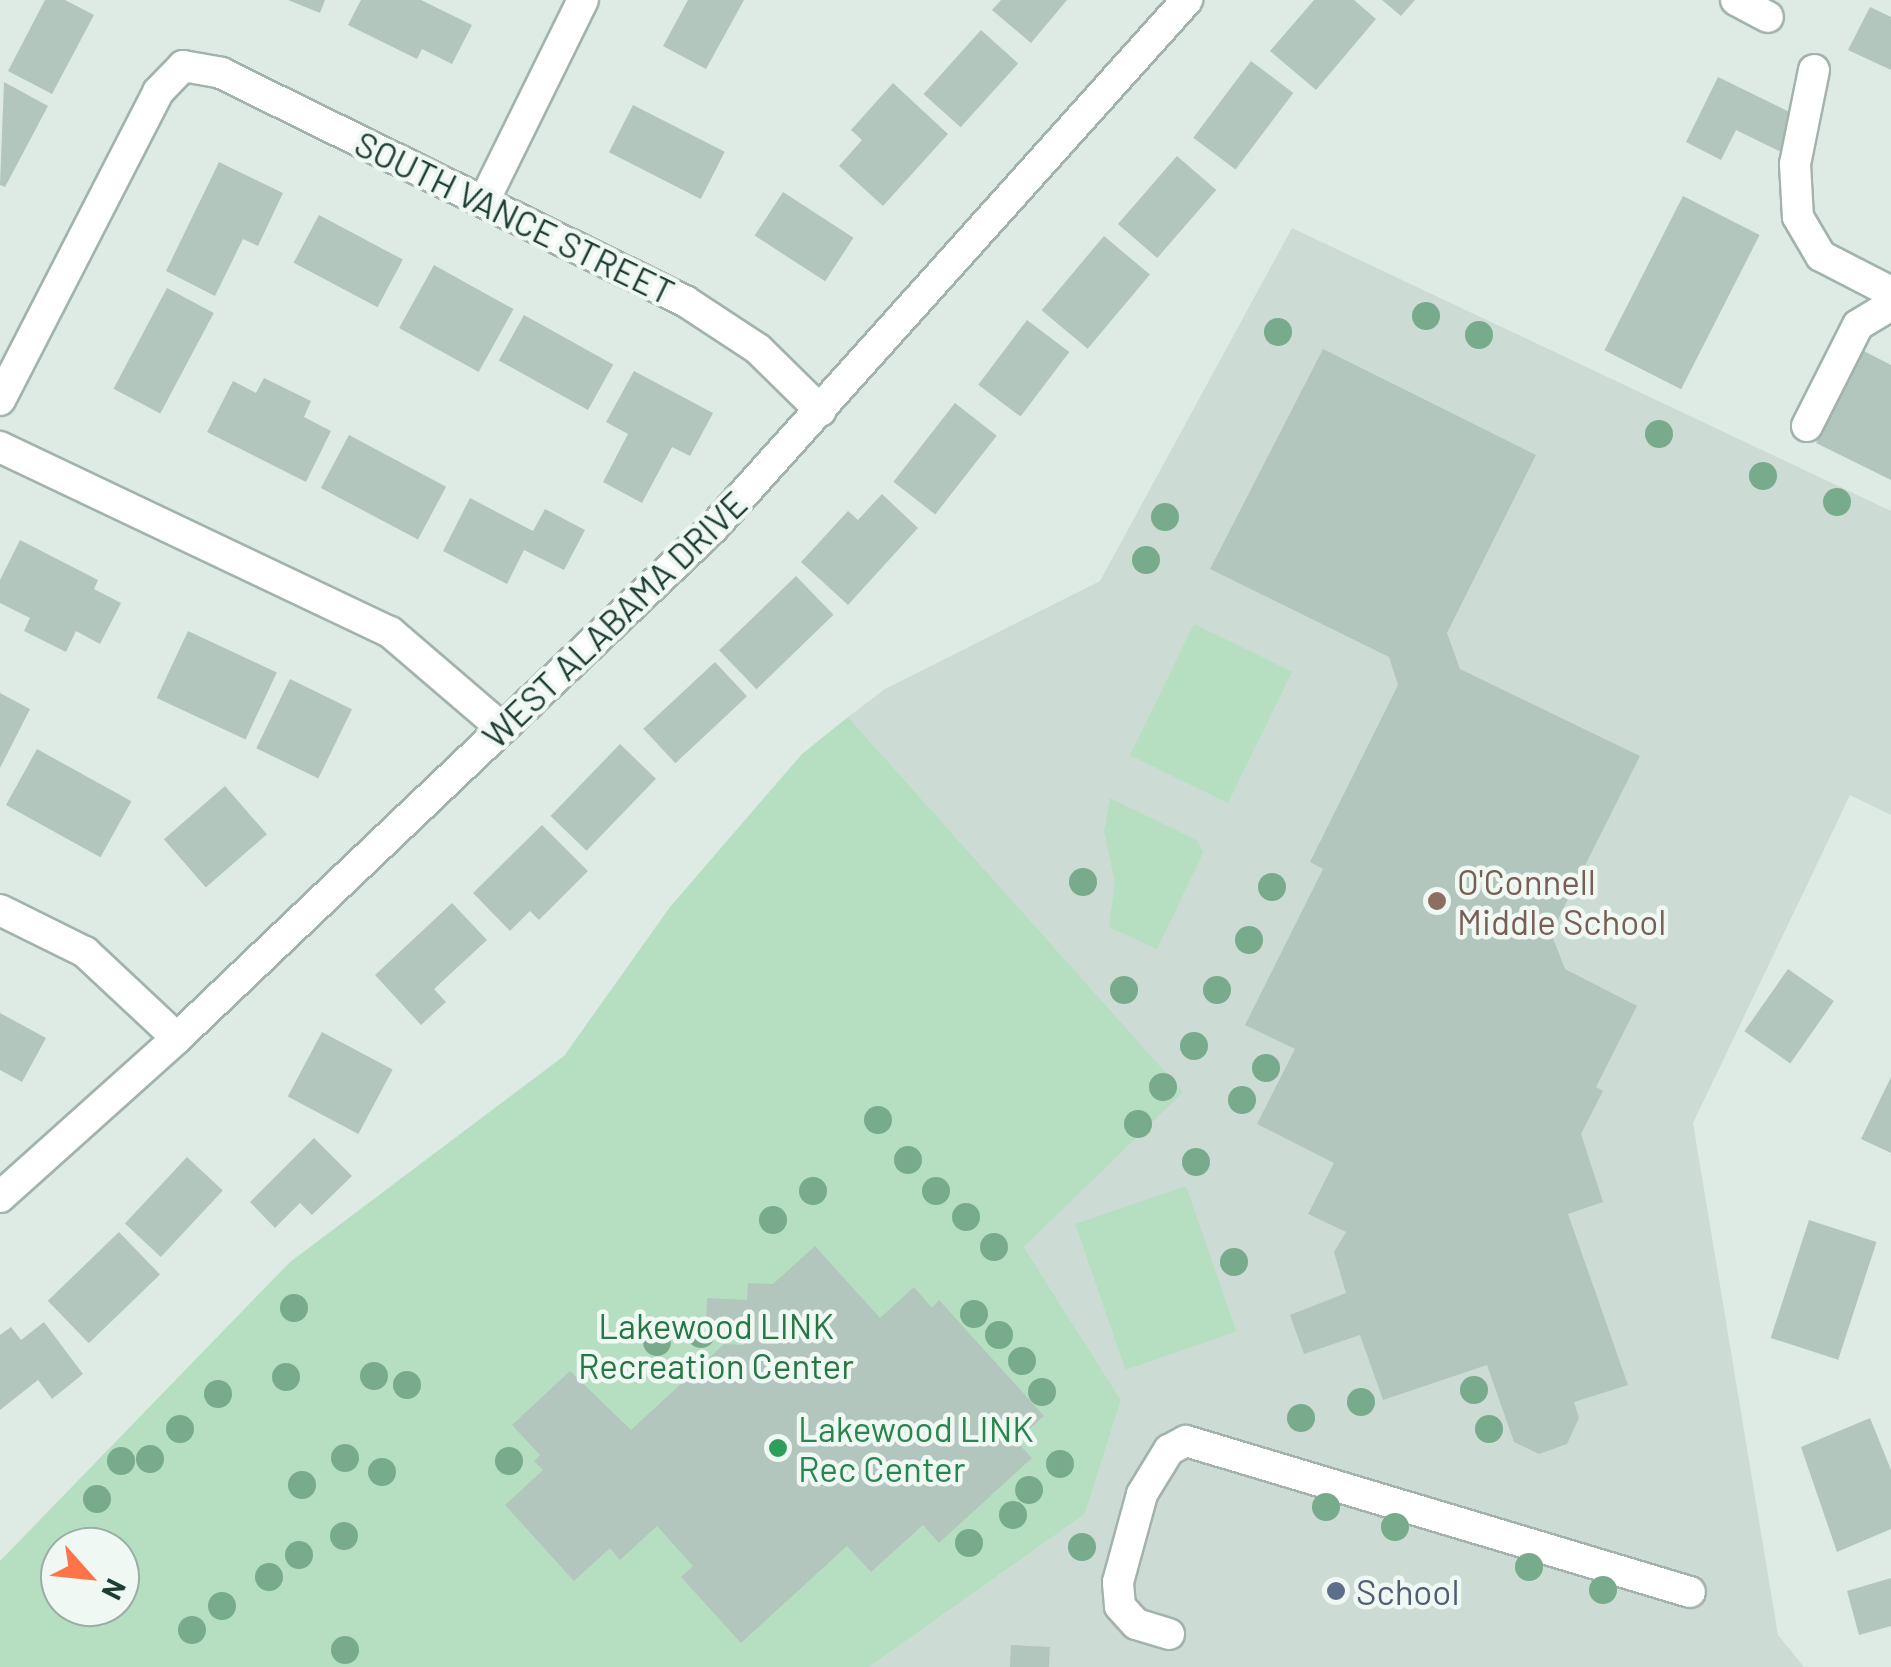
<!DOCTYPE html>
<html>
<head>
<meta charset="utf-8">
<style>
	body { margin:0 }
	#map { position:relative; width:1891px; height:1667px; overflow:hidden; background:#deebe5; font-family:Barlow,sans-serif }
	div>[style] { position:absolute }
	.built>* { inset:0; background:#ccdbd4 }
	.green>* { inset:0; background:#b5dfc0; transform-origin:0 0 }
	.building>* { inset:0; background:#b3c6be; transform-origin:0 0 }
	.roads { filter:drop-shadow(2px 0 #a1b3ac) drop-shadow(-2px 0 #a1b3ac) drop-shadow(0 2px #a1b3ac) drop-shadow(0 -2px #a1b3ac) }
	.minor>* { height:30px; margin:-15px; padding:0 15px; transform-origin:15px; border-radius:15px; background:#fff }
	.trees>* { width:28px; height:28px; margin:-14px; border-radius:50%; background:#78ab8c }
	.dots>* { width:28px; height:28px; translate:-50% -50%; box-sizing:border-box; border:5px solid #eff8f3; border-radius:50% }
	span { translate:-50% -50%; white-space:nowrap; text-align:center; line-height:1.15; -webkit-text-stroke:9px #eff8f3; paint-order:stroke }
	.street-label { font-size:35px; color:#1e3d34 }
	.education-label { font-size:35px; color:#785e54 }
	.left { translate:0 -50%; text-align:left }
	.park-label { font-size:35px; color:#257744 }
	.leisure-label { font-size:35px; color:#27864d }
	.service-label { font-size:35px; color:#4e5e75 }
	.north { position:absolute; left:40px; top:1527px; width:100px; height:100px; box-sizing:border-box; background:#eff8f3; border:2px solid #9bada7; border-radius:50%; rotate:117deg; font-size:28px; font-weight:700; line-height:40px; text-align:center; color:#1e3d34 }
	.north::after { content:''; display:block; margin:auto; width:35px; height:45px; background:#fe7449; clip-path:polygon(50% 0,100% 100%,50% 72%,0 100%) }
</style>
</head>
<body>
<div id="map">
	<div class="built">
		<div style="clip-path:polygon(1292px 228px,1891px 511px,1891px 815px,1850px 795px,1693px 1123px,1778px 1635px,1804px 1667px,869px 1667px,1085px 1514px,1121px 1400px,1024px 1247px,1182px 1092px,848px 717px,885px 689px,1100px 581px)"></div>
	</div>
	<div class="green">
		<div style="left:1194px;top:624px;width:109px;height:146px;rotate:26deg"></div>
		<div style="clip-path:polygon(evenodd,848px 717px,1183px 1092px,1024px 1247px,1121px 1400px,1085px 1514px,869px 1667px,0 1667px,0 1561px,290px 1262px,564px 1056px,670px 907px,802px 754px,848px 717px,60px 1547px,120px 1547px,120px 1607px,60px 1607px,60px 1547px)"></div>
		<div style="clip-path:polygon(1110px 798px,1198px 841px,1203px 853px,1157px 949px,1109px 927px,1115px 883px,1104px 831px)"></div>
		<div style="left:1186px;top:1186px;width:154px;height:117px;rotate:71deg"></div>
	</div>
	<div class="building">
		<div style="clip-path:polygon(45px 0,65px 0,94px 15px,52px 94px,8px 71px)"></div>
		<div style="clip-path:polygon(288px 0,325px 0,320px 13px)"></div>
		<div style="clip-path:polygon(361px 0,421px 0,472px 25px,452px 64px,422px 49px,417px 59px,348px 25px)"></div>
		<div style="clip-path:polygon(688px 0,744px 0,706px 69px,663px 46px)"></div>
		<div style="clip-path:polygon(1001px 0,1067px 0,1031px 43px,992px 10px)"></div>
		<div style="clip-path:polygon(1314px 0,1354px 0,1376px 19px,1316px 90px,1270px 51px)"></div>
		<div style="clip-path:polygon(1382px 0,1415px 0,1401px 16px)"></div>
		<div style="clip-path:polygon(1870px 7px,1891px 17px,1891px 70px,1848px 50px)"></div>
		<div style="left:981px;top:30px;width:50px;height:86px;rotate:42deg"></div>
		<div style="left:1251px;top:61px;width:53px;height:96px;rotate:37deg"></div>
		<div style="clip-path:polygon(1718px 77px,1800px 117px,1783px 153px,1736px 130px,1721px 160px,1686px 142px)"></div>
		<div style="clip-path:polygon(4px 82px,48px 106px,5px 187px,0 185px)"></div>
		<div style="clip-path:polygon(893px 83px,948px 134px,883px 206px,839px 166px,862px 140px,851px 130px)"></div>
		<div style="left:633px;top:105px;width:103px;height:53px;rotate:27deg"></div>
		<div style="left:1177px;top:156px;width:52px;height:90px;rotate:41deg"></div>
		<div style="clip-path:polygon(219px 162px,283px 193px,258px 246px,243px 239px,215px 296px,166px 271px)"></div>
		<div style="left:783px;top:192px;width:84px;height:52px;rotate:33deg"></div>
		<div style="left:1683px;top:196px;width:86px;height:173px;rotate:27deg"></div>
		<div style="left:319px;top:215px;width:95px;height:54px;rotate:28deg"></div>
		<div style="left:1104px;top:236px;width:60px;height:97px;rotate:40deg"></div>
		<div style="left:434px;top:265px;width:91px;height:72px;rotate:29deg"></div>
		<div style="left:167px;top:288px;width:53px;height:114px;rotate:28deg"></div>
		<div style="left:524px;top:315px;width:102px;height:52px;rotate:29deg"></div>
		<div style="left:1027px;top:320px;width:53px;height:81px;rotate:37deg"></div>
		<div style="clip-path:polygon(1323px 349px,1536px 455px,1447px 633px,1460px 669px,1640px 756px,1551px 933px,1565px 969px,1637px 1006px,1596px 1087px,1603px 1091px,1581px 1134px,1603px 1202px,1568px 1214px,1628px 1385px,1574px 1402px,1579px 1418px,1567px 1444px,1539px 1454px,1514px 1442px,1487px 1365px,1383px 1400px,1360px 1335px,1304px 1354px,1290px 1315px,1346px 1293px,1334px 1252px,1346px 1232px,1308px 1214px,1334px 1163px,1257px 1124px,1295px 1049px,1245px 1025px,1323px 869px,1310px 862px,1398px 685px,1389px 657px,1210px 569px)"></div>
		<div style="clip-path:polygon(1862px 350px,1891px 365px,1891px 480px,1816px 443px)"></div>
		<div style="clip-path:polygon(634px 371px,713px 413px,690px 456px,672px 447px,642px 503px,603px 482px,628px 434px,606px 422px)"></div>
		<div style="clip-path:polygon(264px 378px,311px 401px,304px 417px,331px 431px,306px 482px,207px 432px,233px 381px,256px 393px)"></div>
		<div style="left:955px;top:403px;width:53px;height:100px;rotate:38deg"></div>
		<div style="left:349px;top:435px;width:110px;height:60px;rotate:28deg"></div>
		<div style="clip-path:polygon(882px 494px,918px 528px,848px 605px,801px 562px,848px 511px,858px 520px)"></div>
		<div style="clip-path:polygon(470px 498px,533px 531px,545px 509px,585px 530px,564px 570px,524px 550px,507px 584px,443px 551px)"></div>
		<div style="clip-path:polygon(20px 540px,98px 580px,94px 589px,121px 603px,100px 644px,76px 631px,66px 652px,24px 631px,30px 618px,0 603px,0 580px)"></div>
		<div style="left:796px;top:576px;width:54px;height:107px;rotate:46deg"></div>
		<div style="left:188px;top:631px;width:98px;height:74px;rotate:25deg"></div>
		<div style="left:715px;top:662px;width:47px;height:98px;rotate:47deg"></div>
		<div style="left:290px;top:679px;width:69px;height:77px;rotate:26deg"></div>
		<div style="clip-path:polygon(0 693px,30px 709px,0 768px)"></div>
		<div style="left:620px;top:744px;width:50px;height:100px;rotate:44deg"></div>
		<div style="left:37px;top:749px;width:108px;height:64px;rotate:29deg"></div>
		<div style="left:225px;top:786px;width:64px;height:81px;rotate:49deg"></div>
		<div style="clip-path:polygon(542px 825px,588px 871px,539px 920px,530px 911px,510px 931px,473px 893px)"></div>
		<div style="clip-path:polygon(452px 903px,487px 940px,434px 989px,446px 1002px,421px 1025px,375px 975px)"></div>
		<div style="left:1788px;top:969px;width:56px;height:76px;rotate:35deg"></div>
		<div style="clip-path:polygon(0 1013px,46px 1038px,22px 1082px,0 1070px)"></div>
		<div style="left:322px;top:1032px;width:80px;height:73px;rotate:28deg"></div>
		<div style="clip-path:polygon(1891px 1077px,1891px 1153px,1861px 1139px)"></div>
		<div style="clip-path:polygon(314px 1138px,352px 1176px,312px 1215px,300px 1203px,275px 1228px,250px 1202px)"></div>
		<div style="left:187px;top:1157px;width:49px;height:91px;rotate:43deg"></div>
		<div style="left:1809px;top:1220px;width:71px;height:124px;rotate:18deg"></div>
		<div style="left:119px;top:1232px;width:59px;height:99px;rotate:46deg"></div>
		<div style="clip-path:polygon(815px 1246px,880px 1318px,914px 1287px,932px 1308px,939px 1300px,1044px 1416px,1016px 1441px,1032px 1458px,939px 1543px,923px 1525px,871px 1572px,847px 1546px,741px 1643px,681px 1577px,693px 1566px,657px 1526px,620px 1560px,610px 1548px,574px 1581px,505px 1505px,543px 1470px,534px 1461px,540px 1455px,512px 1425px,570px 1371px,631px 1430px,724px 1344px,744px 1345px,746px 1326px,706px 1324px,707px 1298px,747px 1300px,748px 1283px,773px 1284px)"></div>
		<div style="clip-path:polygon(44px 1322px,83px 1374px,52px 1399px,38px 1380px,0 1410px,0 1335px,11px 1327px,21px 1340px)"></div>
		<div style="clip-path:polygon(1870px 1418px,1891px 1470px,1891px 1529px,1837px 1552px,1801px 1447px)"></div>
		<div style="clip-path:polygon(1891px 1578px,1891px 1626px,1859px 1635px,1847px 1591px)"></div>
		<div style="left:1011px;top:1645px;width:39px;height:22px;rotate:3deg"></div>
	</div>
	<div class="roads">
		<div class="minor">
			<div style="left:1736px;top:0;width:36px;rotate:28deg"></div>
			<div style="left:1814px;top:70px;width:96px;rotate:101.4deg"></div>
			<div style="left:1795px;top:164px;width:53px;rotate:86.8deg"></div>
			<div style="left:1798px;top:217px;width:45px;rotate:59.5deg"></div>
			<div style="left:1821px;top:256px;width:79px;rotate:27.2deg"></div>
			<div style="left:485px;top:199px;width:222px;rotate:-63.8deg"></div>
			<div style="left:0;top:400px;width:346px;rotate:-62.8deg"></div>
			<div style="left:158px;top:92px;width:36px;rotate:-46deg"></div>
			<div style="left:183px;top:66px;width:39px;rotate:10deg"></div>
			<div style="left:221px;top:73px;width:517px;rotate:26.17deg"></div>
			<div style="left:685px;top:301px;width:87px;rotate:33.3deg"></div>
			<div style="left:758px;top:349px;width:88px;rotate:44.5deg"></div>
			<div style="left:1807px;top:426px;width:113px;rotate:-63.2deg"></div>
			<div style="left:1858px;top:325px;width:39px;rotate:-31deg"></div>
			<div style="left:0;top:447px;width:432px;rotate:25.4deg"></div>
			<div style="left:390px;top:632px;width:148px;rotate:40.6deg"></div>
			<div style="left:0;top:910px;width:95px;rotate:26.3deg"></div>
			<div style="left:85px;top:952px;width:126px;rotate:43.1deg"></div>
			<div style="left:0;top:1197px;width:238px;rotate:-41.9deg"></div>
			<div style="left:177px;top:1038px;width:740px;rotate:-43.58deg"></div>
			<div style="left:713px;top:528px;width:710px;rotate:-48.08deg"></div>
			<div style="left:1169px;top:1634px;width:34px;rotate:-163deg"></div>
			<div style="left:1136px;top:1624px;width:24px;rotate:-132deg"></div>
			<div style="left:1120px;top:1606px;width:24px;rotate:-95deg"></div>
			<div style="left:1118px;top:1582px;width:91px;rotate:-74.7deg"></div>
			<div style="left:1142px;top:1494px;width:52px;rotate:-58.5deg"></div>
			<div style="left:1169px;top:1450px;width:19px;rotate:-28deg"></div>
			<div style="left:1186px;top:1441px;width:526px;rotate:16.68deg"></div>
		</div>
	</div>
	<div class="trees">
		<div style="left:1426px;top:316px"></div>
		<div style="left:1278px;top:332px"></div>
		<div style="left:1479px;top:335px"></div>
		<div style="left:1659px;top:434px"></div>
		<div style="left:1763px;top:476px"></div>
		<div style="left:1837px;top:502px"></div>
		<div style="left:1165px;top:517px"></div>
		<div style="left:1146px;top:560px"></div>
		<div style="left:1083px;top:882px"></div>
		<div style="left:1272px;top:887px"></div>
		<div style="left:1249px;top:940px"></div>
		<div style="left:1124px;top:990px"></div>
		<div style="left:1217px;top:990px"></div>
		<div style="left:1194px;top:1046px"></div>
		<div style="left:1266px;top:1068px"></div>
		<div style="left:1163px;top:1087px"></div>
		<div style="left:1242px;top:1100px"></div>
		<div style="left:878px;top:1120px"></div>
		<div style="left:1138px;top:1124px"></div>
		<div style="left:908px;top:1160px"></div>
		<div style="left:1196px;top:1162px"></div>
		<div style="left:813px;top:1191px"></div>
		<div style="left:936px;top:1191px"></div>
		<div style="left:966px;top:1217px"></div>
		<div style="left:773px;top:1220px"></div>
		<div style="left:994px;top:1247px"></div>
		<div style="left:1234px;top:1262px"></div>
		<div style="left:294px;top:1308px"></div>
		<div style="left:974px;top:1314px"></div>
		<div style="left:701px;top:1334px"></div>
		<div style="left:999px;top:1335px"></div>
		<div style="left:657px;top:1342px"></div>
		<div style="left:1022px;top:1361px"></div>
		<div style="left:374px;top:1376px"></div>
		<div style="left:286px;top:1377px"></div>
		<div style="left:407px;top:1385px"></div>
		<div style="left:1474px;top:1390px"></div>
		<div style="left:1042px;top:1392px"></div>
		<div style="left:218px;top:1394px"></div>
		<div style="left:1361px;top:1402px"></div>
		<div style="left:1301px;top:1418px"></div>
		<div style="left:180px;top:1429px"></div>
		<div style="left:1489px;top:1429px"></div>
		<div style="left:345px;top:1458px"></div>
		<div style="left:150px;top:1459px"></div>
		<div style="left:121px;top:1461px"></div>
		<div style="left:509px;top:1461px"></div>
		<div style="left:1060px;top:1464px"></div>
		<div style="left:382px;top:1472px"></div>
		<div style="left:302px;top:1485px"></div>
		<div style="left:1029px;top:1490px"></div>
		<div style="left:97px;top:1499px"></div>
		<div style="left:1326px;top:1507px"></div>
		<div style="left:1013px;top:1515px"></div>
		<div style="left:1395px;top:1527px"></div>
		<div style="left:344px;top:1536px"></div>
		<div style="left:969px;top:1543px"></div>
		<div style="left:1082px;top:1547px"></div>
		<div style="left:299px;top:1555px"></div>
		<div style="left:1529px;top:1567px"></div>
		<div style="left:269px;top:1577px"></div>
		<div style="left:1603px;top:1590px"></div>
		<div style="left:222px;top:1606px"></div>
		<div style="left:192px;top:1630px"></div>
		<div style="left:345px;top:1650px"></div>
	</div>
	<div class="dots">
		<div style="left:1437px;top:901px;background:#8d6e63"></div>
		<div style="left:778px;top:1448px;background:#2e9e5b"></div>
		<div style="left:1336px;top:1591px;background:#5c6f8a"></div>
	</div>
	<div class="street-label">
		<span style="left:515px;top:217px;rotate:26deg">SOUTH VANCE STREET</span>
		<span style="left:614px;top:619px;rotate:-44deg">WEST ALABAMA DRIVE</span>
	</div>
	<div class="education-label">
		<span class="left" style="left:1457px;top:901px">O'Connell<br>Middle School</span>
	</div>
	<div class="park-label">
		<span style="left:716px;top:1345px">Lakewood LINK<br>Recreation Center</span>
	</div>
	<div class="leisure-label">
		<span class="left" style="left:798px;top:1448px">Lakewood LINK<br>Rec Center</span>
	</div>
	<div class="service-label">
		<span class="left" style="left:1356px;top:1591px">School</span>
	</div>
	<div class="north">N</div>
</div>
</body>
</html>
